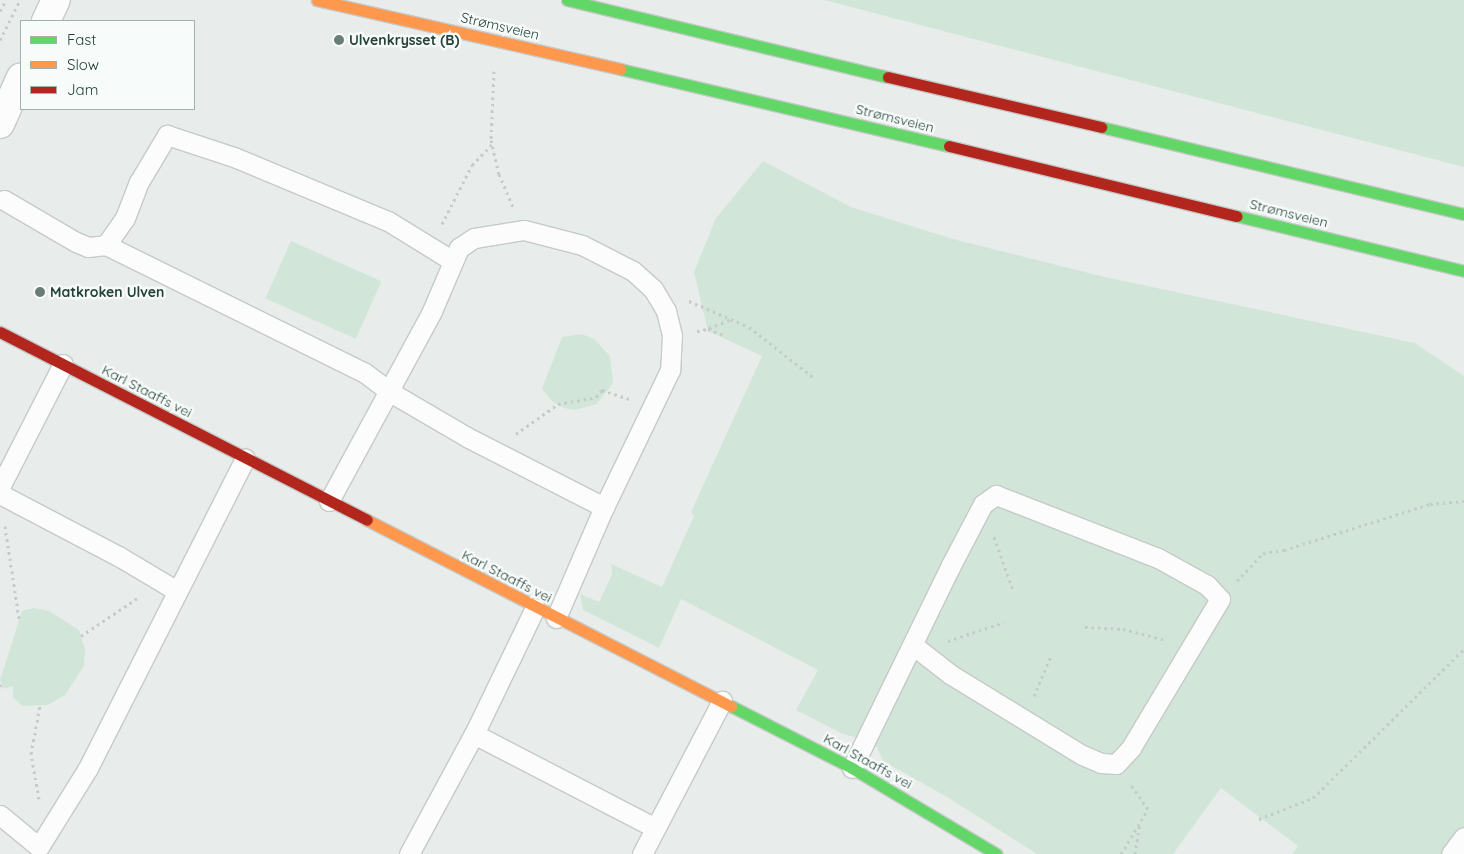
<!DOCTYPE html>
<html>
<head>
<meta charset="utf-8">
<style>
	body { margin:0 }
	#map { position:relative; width:1464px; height:854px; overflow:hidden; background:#e8edeb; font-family:Quicksand,sans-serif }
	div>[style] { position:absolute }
	.green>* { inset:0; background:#d1e6d8; transform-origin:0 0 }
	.path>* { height:3px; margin-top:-1.5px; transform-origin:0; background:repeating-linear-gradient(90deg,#c3ccca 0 2.5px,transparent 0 6.5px) }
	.roads { filter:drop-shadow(1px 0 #c5cac8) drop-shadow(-1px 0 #c5cac8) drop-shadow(0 1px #c5cac8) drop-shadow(0 -1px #c5cac8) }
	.lane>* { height:19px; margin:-9.5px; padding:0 9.5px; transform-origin:9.5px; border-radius:9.5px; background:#fcfcfc }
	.street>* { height:28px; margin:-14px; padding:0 14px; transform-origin:14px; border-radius:14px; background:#fcfcfc }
	.fast>* { height:11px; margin:-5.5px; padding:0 5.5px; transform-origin:5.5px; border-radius:5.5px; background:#63d668 }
	.slow>* { height:11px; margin:-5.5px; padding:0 5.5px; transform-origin:5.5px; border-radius:5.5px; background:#ff974d }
	.jam>* { height:11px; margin:-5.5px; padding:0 5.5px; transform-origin:5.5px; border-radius:5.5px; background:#b3261e }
	.dots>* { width:14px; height:14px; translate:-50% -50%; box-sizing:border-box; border:2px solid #f7fbf9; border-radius:50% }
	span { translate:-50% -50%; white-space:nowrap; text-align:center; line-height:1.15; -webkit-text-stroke:5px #f7fbf9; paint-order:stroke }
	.street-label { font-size:14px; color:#24423a }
	.poi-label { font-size:14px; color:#24423a; font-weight:700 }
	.left { translate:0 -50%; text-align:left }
	.legend { position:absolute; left:20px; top:20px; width:175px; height:90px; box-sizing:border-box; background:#f7fbf9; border:1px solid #a3b1ad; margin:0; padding:6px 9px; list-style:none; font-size:15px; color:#24423a }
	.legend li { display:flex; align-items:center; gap:10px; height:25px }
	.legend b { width:25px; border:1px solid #a3b1ad }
</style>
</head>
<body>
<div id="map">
	<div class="green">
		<div style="clip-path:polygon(824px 0,1464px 0,1464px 167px)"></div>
		<div style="clip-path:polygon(763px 161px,851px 207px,953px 239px,1105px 277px,1415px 343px,1464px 376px,1464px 854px,1292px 854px,1298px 846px,1221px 788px,1173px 854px,1037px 854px,947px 797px,883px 761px,877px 747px,866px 740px,843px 734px,796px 710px,818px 670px,681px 599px,659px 648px,583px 610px,580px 594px,599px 602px,612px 575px,611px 564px,662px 587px,694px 516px,691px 512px,762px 356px,708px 331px,694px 272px,716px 218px)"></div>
		<div style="left:291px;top:241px;width:99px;height:63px;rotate:24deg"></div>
		<div style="clip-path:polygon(582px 334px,594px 339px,610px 356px,613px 383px,597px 404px,575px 410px,564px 408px,553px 402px,542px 389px,562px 337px)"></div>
		<div style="clip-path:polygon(34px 608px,49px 611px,79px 630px,85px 649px,84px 666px,65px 695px,48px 705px,22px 706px,13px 697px,13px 686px,4px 689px,0 680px,22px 611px)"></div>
	</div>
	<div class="path">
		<div style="left:0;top:11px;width:13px;rotate:-61deg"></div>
		<div style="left:0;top:40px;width:45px;rotate:-63.4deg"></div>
		<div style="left:494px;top:71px;width:69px;rotate:92.5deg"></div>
		<div style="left:491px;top:140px;width:35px;rotate:77deg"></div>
		<div style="left:499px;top:174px;width:36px;rotate:67deg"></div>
		<div style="left:442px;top:224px;width:66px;rotate:-63deg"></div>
		<div style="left:472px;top:165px;width:29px;rotate:-46deg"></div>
		<div style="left:689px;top:301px;width:65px;rotate:23.4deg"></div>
		<div style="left:749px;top:327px;width:81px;rotate:38deg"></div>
		<div style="left:709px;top:328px;width:24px;rotate:-22deg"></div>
		<div style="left:697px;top:331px;width:11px;rotate:-10deg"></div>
		<div style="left:708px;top:329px;width:19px;rotate:21deg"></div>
		<div style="left:516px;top:434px;width:52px;rotate:-35.5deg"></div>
		<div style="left:558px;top:404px;width:39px;rotate:-10deg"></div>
		<div style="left:596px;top:397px;width:9px;rotate:-49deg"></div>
		<div style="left:602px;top:390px;width:29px;rotate:18deg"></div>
		<div style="left:5px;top:526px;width:94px;rotate:81.4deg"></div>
		<div style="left:994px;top:537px;width:56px;rotate:70.3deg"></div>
		<div style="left:1237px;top:581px;width:38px;rotate:-47deg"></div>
		<div style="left:1263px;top:553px;width:21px;rotate:-8deg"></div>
		<div style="left:1284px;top:550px;width:153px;rotate:-17.5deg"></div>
		<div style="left:1430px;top:504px;width:34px;rotate:-5deg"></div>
		<div style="left:1085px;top:627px;width:38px;rotate:3deg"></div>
		<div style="left:1123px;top:629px;width:44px;rotate:14.3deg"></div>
		<div style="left:81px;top:636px;width:70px;rotate:-33.9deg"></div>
		<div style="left:948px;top:641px;width:59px;rotate:-18.7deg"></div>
		<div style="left:0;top:686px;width:2px;rotate:-27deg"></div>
		<div style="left:1034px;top:696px;width:43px;rotate:-67deg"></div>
		<div style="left:39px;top:799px;width:46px;rotate:-100.1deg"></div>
		<div style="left:31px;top:754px;width:49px;rotate:-79.4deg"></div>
		<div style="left:1259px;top:819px;width:58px;rotate:-21.3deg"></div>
		<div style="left:1313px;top:798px;width:212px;rotate:-44.6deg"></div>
		<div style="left:1121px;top:854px;width:52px;rotate:-59deg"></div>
		<div style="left:1148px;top:809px;width:32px;rotate:-125deg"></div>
		<div style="left:1135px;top:854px;width:30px;rotate:-81deg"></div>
	</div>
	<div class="roads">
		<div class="lane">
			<div style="left:4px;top:200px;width:83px;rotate:30.3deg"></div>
			<div style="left:76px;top:242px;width:13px;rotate:23deg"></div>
			<div style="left:88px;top:247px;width:18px;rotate:-6deg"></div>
			<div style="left:106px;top:245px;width:33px;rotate:-55deg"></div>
			<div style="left:125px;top:218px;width:39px;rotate:-69deg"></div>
			<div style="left:139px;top:182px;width:55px;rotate:-59.2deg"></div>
			<div style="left:167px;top:135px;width:71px;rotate:18.2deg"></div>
			<div style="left:234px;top:157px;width:167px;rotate:22.6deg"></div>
			<div style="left:388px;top:221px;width:76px;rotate:31.6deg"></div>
			<div style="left:106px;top:245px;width:289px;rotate:26.3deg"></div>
			<div style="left:365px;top:373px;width:31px;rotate:37deg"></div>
			<div style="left:390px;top:392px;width:89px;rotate:30.3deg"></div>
			<div style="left:467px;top:437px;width:154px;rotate:27.1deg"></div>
			<div style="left:0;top:487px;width:138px;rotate:-62.9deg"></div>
			<div style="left:0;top:494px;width:136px;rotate:27.7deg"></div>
			<div style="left:120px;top:557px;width:66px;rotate:30.8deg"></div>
			<div style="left:329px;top:501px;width:216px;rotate:-61.5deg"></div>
			<div style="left:432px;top:311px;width:69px;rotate:-66.8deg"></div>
			<div style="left:459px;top:248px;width:18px;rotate:-34deg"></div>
			<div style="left:474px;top:238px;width:51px;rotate:-9.1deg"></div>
			<div style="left:524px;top:230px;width:60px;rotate:14.5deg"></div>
			<div style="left:582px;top:245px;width:57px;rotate:27deg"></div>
			<div style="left:633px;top:271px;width:27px;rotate:42deg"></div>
			<div style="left:653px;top:289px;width:26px;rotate:59deg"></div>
			<div style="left:666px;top:311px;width:25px;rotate:76deg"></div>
			<div style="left:672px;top:335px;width:35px;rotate:93deg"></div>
			<div style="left:670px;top:370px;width:152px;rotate:115.7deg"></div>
			<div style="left:604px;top:507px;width:121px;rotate:113.4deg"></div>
			<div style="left:474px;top:734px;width:204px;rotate:27.4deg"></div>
			<div style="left:852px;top:768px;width:224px;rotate:-64deg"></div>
			<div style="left:950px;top:567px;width:71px;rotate:-62.4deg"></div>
			<div style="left:983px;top:504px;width:16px;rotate:-35deg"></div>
			<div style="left:996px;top:495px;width:174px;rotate:21.3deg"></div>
			<div style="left:1158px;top:558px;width:56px;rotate:28.9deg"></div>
			<div style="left:1207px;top:585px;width:19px;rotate:47deg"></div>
			<div style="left:1220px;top:599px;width:174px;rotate:120.9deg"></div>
			<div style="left:1131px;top:748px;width:22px;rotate:133deg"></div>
			<div style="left:1116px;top:764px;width:15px;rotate:-176deg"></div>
			<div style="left:1101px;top:763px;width:21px;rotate:-157deg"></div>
			<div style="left:1082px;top:755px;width:155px;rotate:-148.5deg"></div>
			<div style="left:950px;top:674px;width:46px;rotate:-142.1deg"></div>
			<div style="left:0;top:815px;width:50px;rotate:39.4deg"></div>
			<div style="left:39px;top:847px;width:93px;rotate:-58.2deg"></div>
			<div style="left:88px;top:768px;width:347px;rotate:-63.1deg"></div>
			<div style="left:409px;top:854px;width:136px;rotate:-61.6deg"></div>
			<div style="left:474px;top:734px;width:140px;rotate:-64.2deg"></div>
			<div style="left:642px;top:854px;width:173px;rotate:-62.4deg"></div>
			<div style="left:1451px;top:854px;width:21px;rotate:-53deg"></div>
		</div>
		<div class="street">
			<div style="left:46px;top:21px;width:23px;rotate:-65deg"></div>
			<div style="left:0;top:124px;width:51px;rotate:-65.9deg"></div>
		</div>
		<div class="fast">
			<div style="left:567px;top:0;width:330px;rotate:13.5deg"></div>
			<div style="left:620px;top:69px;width:338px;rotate:13.2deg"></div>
			<div style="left:1101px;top:127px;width:373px;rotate:13.5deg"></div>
			<div style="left:1237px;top:216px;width:234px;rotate:13.6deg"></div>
			<div style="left:731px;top:706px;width:136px;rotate:27.1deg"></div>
			<div style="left:852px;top:768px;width:168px;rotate:30.8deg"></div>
		</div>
		<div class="slow">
			<div style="left:317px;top:0;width:311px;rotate:12.8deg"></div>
			<div style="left:367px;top:520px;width:409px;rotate:27.1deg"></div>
		</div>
		<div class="jam">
			<div style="left:888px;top:77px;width:219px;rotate:13.2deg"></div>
			<div style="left:949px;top:146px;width:296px;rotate:13.7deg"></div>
			<div style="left:0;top:332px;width:412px;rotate:27.1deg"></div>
		</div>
	</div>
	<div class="dots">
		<div style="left:339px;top:40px;background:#697e78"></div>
		<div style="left:40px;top:292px;background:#697e78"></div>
	</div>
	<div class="street-label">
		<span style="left:500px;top:26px;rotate:13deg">Strømsveien</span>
		<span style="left:895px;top:118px;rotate:14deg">Strømsveien</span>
		<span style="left:1289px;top:213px;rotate:14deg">Strømsveien</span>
		<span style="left:147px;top:391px;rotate:27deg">Karl Staaffs vei</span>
		<span style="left:507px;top:576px;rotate:27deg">Karl Staaffs vei</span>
		<span style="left:868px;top:761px;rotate:29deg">Karl Staaffs vei</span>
	</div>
	<div class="poi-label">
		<span class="left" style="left:349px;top:40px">Ulvenkrysset (B)</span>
		<span class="left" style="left:50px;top:292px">Matkroken Ulven</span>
	</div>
	<ul class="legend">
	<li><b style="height:6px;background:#63d668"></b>Fast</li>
	<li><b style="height:6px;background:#ff974d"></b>Slow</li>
	<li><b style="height:6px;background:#b3261e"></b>Jam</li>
	</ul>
</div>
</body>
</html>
